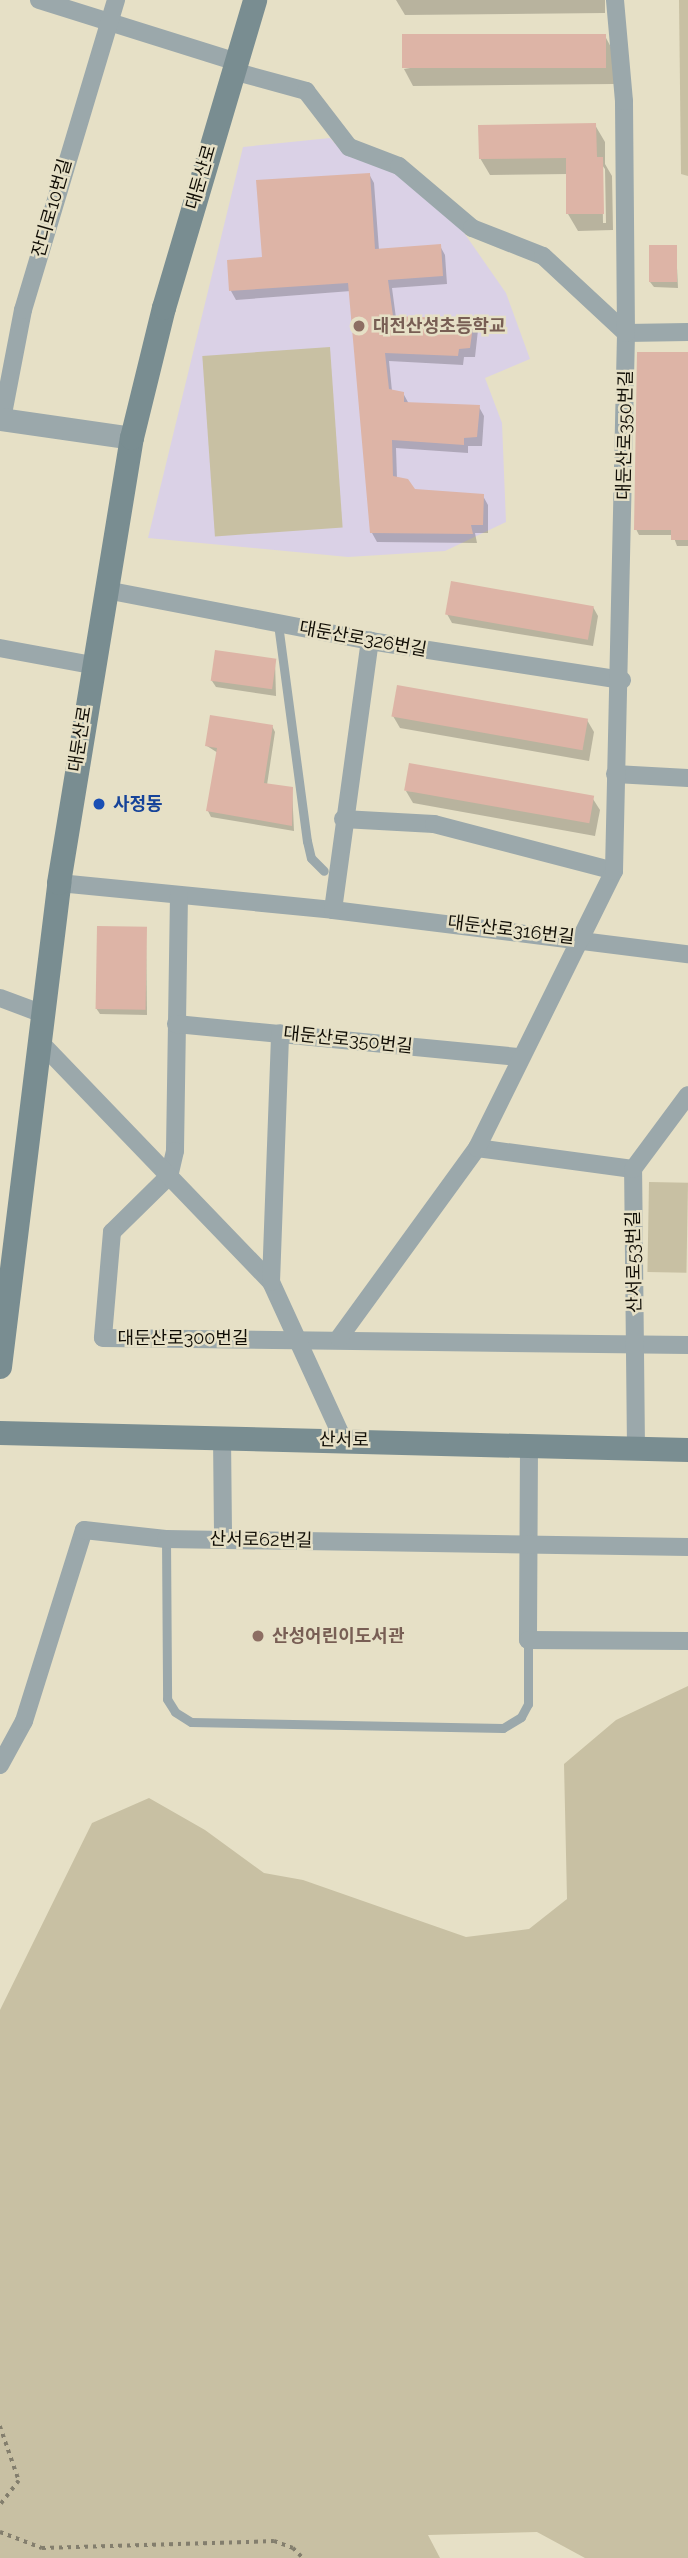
<!DOCTYPE html>
<html>
<head>
<meta charset="utf-8">
<style>
	body { margin:0 }
	#map { position:relative; width:688px; height:2558px; overflow:hidden; background:#e6e0c6; font-family:Raleway,"Noto Sans KR",sans-serif }
	div>[style] { position:absolute }
	.education>* { inset:0; background:#dad1e6 }
	.green>* { inset:0; background:#c8c0a3; transform-origin:0 0 }
	.shadow>* { inset:0; background:#0003 }
	.building>* { inset:0; background:#ddb4a6; transform-origin:0 0 }
	.path>* { height:3.5px; margin-top:-1.75px; transform-origin:0; background:repeating-linear-gradient(90deg,#837e6d 0 3.5px,transparent 0 8.5px) }
	.service>* { height:9px; margin:-4.5px; padding:0 4.5px; transform-origin:4.5px; border-radius:4.5px; background:#9ba8ab }
	.minor>* { height:18px; margin:-9px; padding:0 9px; transform-origin:9px; border-radius:9px; background:#9ba8ab }
	.tertiary>* { height:23px; margin:-11.5px; padding:0 11.5px; transform-origin:11.5px; border-radius:11.5px; background:#9ba8ab }
	.secondary>* { height:24px; margin:-12px; padding:0 12px; transform-origin:12px; border-radius:12px; background:#798d91 }
	.dots>* { width:19px; height:19px; translate:-50% -50%; box-sizing:border-box; border:4px solid #e6e0c6; border-radius:50% }
	span { translate:-50% -50%; white-space:nowrap; text-align:center; line-height:1.15; -webkit-text-stroke:5px #e6e0c6; paint-order:stroke }
	.street-label { font-size:18px; color:#100d05 }
	.education-label { font-size:18px; color:#785e54; font-weight:700 }
	.left { translate:0 -50%; text-align:left }
	.transit-label { font-size:18px; color:#164399; font-weight:700 }
</style>
</head>
<body>
<div id="map">
	<div class="education">
		<div style="clip-path:polygon(330px 138px,343px 152px,396px 171px,460px 227px,506px 293px,530px 359px,485px 378px,502px 423px,506px 522px,445px 551px,348px 557px,148px 538px,243px 147px)"></div>
	</div>
	<div class="green">
		<div style="clip-path:polygon(679px 0,688px 0,688px 176px,681px 174px)"></div>
		<div style="left:330px;top:347px;width:181px;height:128px;rotate:86deg"></div>
		<div style="left:649px;top:1182px;width:39px;height:90px;rotate:1deg"></div>
		<div style="clip-path:polygon(688px 1686px,688px 2558px,585px 2558px,537px 2532px,428px 2535px,440px 2558px,0 2558px,0 2010px,92px 1823px,149px 1798px,205px 1830px,264px 1873px,303px 1880px,466px 1937px,529px 1929px,567px 1899px,564px 1764px,616px 1720px)"></div>
	</div>
	<div class="shadow">
		<div style="clip-path:polygon(396px 0,605px 0,605px 13px,405px 15px)"></div>
		<div style="clip-path:polygon(605px 36px,614px 53px,614px 84px,413px 86px,404px 69px)"></div>
		<div style="clip-path:polygon(evenodd,595px 125px,605px 142px,605px 164px,612px 176px,613px 230px,578px 231px,568px 214px,568px 174px,490px 175px,480px 158px,595px 125px,602px 165px,605px 169px,606px 223px,603px 223px,602px 165px)"></div>
		<div style="clip-path:polygon(369px 174px,374px 183px,379px 250px,440px 246px,445px 255px,447px 284px,392px 288px,396px 318px,473px 321px,478px 330px,475px 357px,464px 357px,463px 365px,389px 361px,392px 391px,403px 393px,409px 404px,479px 407px,484px 416px,482px 446px,468px 446px,468px 453px,396px 448px,397px 479px,414px 491px,483px 496px,488px 505px,488px 533px,475px 533px,477px 543px,377px 542px,372px 533px,351px 291px,236px 300px,231px 291px,229px 261px,264px 259px)"></div>
		<div style="clip-path:polygon(676px 247px,678px 288px,654px 287px,650px 282px)"></div>
		<div style="clip-path:polygon(688px 353px,688px 546px,677px 546px,673px 535px,639px 535px,636px 529px)"></div>
		<div style="clip-path:polygon(593px 607px,598px 616px,593px 646px,452px 623px,447px 614px)"></div>
		<div style="clip-path:polygon(275px 661px,276px 696px,216px 687px,212px 681px)"></div>
		<div style="clip-path:polygon(393px 716px,587px 720px,594px 732px,589px 761px,400px 728px)"></div>
		<div style="clip-path:polygon(272px 726px,275px 732px,267px 785px,292px 789px,294px 831px,211px 817px,208px 811px,218px 753px,207px 746px)"></div>
		<div style="clip-path:polygon(406px 791px,593px 799px,600px 810px,595px 836px,413px 803px)"></div>
		<div style="clip-path:polygon(146px 929px,147px 1015px,100px 1014px,96px 1008px)"></div>
	</div>
	<div class="building">
		<div style="left:606px;top:34px;width:34px;height:204px;rotate:90deg"></div>
		<div style="clip-path:polygon(596px 123px,597px 157px,603px 157px,604px 214px,566px 214px,566px 158px,479px 159px,478px 125px)"></div>
		<div style="clip-path:polygon(370px 173px,375px 249px,441px 244px,443px 276px,388px 280px,393px 316px,474px 319px,470px 348px,459px 349px,458px 356px,385px 353px,389px 389px,404px 392px,404px 402px,480px 405px,477px 437px,464px 438px,464px 445px,392px 440px,393px 476px,408px 479px,415px 489px,484px 494px,483px 525px,471px 525px,473px 534px,370px 533px,348px 283px,229px 291px,227px 260px,262px 257px,256px 180px)"></div>
		<div style="left:649px;top:245px;width:28px;height:37px"></div>
		<div style="clip-path:polygon(637px 352px,688px 352px,688px 540px,671px 540px,671px 530px,634px 530px)"></div>
		<div style="left:451px;top:581px;width:145px;height:34px;rotate:10deg"></div>
		<div style="left:215px;top:650px;width:62px;height:31px;rotate:8deg"></div>
		<div style="left:397px;top:685px;width:194px;height:32px;rotate:10deg"></div>
		<div style="clip-path:polygon(210px 715px,273px 725px,264px 783px,293px 787px,292px 826px,206px 811px,217px 748px,205px 746px)"></div>
		<div style="left:409px;top:763px;width:188px;height:28px;rotate:10deg"></div>
		<div style="left:97px;top:926px;width:50px;height:83px;rotate:1deg"></div>
	</div>
	<div class="path">
		<div style="left:0;top:2426px;width:58px;rotate:70.9deg"></div>
		<div style="left:19px;top:2481px;width:31px;rotate:128deg"></div>
		<div style="left:0;top:2532px;width:45px;rotate:20.9deg"></div>
		<div style="left:42px;top:2548px;width:232px;rotate:-1.7deg"></div>
		<div style="left:274px;top:2541px;width:20px;rotate:20deg"></div>
		<div style="left:293px;top:2548px;width:14px;rotate:45deg"></div>
	</div>
	<div class="service">
		<div style="left:278px;top:624px;width:219px;rotate:82.4deg"></div>
		<div style="left:307px;top:841px;width:17px;rotate:77deg"></div>
		<div style="left:311px;top:858px;width:18px;rotate:45deg"></div>
		<div style="left:166px;top:1539px;width:160px;rotate:89.6deg"></div>
		<div style="left:167px;top:1699px;width:15px;rotate:58deg"></div>
		<div style="left:175px;top:1712px;width:19px;rotate:32deg"></div>
		<div style="left:191px;top:1722px;width:312px;rotate:1.1deg"></div>
		<div style="left:503px;top:1728px;width:21px;rotate:-31deg"></div>
		<div style="left:521px;top:1717px;width:15px;rotate:-62deg"></div>
		<div style="left:528px;top:1704px;width:64px;rotate:-90deg"></div>
	</div>
	<div class="minor">
		<div style="left:39px;top:0;width:207px;rotate:17.4deg"></div>
		<div style="left:233px;top:71px;width:76px;rotate:15.3deg"></div>
		<div style="left:306px;top:91px;width:71px;rotate:52.5deg"></div>
		<div style="left:349px;top:147px;width:53px;rotate:20.8deg"></div>
		<div style="left:399px;top:166px;width:96px;rotate:40.3deg"></div>
		<div style="left:472px;top:228px;width:76px;rotate:21.5deg"></div>
		<div style="left:543px;top:256px;width:113px;rotate:42.9deg"></div>
		<div style="left:626px;top:333px;width:62px;rotate:-0.9deg"></div>
		<div style="left:2px;top:419px;width:111px;rotate:-79.1deg"></div>
		<div style="left:23px;top:310px;width:324px;rotate:-73.3deg"></div>
		<div style="left:106px;top:590px;width:269px;rotate:10.9deg"></div>
		<div style="left:370px;top:641px;width:255px;rotate:8.8deg"></div>
		<div style="left:0;top:648px;width:94px;rotate:10.5deg"></div>
		<div style="left:615px;top:774px;width:73px;rotate:3.1deg"></div>
		<div style="left:343px;top:819px;width:91px;rotate:3.1deg"></div>
		<div style="left:434px;top:824px;width:186px;rotate:14.6deg"></div>
		<div style="left:59px;top:883px;width:275px;rotate:5.6deg"></div>
		<div style="left:333px;top:910px;width:358px;rotate:7.1deg"></div>
		<div style="left:179px;top:895px;width:256px;rotate:90.9deg"></div>
		<div style="left:175px;top:1151px;width:26px;rotate:103deg"></div>
		<div style="left:169px;top:1176px;width:80px;rotate:135.5deg"></div>
		<div style="left:112px;top:1232px;width:106px;rotate:94.9deg"></div>
		<div style="left:103px;top:1338px;width:585px;rotate:0.69deg"></div>
		<div style="left:333px;top:910px;width:272px;rotate:-82.2deg"></div>
		<div style="left:0;top:998px;width:46px;rotate:20.4deg"></div>
		<div style="left:176px;top:1024px;width:346px;rotate:5.5deg"></div>
		<div style="left:41px;top:1043px;width:332px;rotate:46.1deg"></div>
		<div style="left:271px;top:1282px;width:173px;rotate:65.4deg"></div>
		<div style="left:477px;top:1148px;width:157px;rotate:7.7deg"></div>
		<div style="left:271px;top:1282px;width:249px;rotate:-87.9deg"></div>
		<div style="left:339px;top:1338px;width:235px;rotate:-54deg"></div>
		<div style="left:477px;top:1148px;width:309px;rotate:-63.7deg"></div>
		<div style="left:614px;top:871px;width:538px;rotate:-88.72deg"></div>
		<div style="left:626px;top:333px;width:232px;rotate:-90.5deg"></div>
		<div style="left:624px;top:101px;width:101px;rotate:-95.1deg"></div>
		<div style="left:222px;top:1437px;width:102px;rotate:89.4deg"></div>
		<div style="left:529px;top:1445px;width:195px;rotate:90.3deg"></div>
		<div style="left:528px;top:1640px;width:160px;rotate:0.4deg"></div>
		<div style="left:636px;top:1448px;width:279px;rotate:-90.6deg"></div>
		<div style="left:633px;top:1169px;width:92px;rotate:-53.4deg"></div>
		<div style="left:0;top:1765px;width:50px;rotate:-61.4deg"></div>
		<div style="left:24px;top:1721px;width:200px;rotate:-72.6deg"></div>
		<div style="left:84px;top:1530px;width:82px;rotate:6.3deg"></div>
		<div style="left:166px;top:1539px;width:522px;rotate:0.88deg"></div>
	</div>
	<div class="tertiary">
		<div style="left:0;top:419px;width:133px;rotate:8.2deg"></div>
	</div>
	<div class="secondary">
		<div style="left:0;top:1367px;width:488px;rotate:-83deg"></div>
		<div style="left:59px;top:883px;width:451px;rotate:-80.7deg"></div>
		<div style="left:132px;top:438px;width:134px;rotate:-76.2deg"></div>
		<div style="left:164px;top:308px;width:321px;rotate:-73.5deg"></div>
		<div style="left:0;top:1433px;width:688px;rotate:1.42deg"></div>
	</div>
	<div class="dots">
		<div style="left:359px;top:326px;background:#8d6e63"></div>
		<div style="left:99px;top:804px;background:#1a4fb4"></div>
		<div style="left:258px;top:1636px;background:#8d6e63"></div>
	</div>
	<div class="street-label">
		<span style="left:201px;top:177px;rotate:-74deg">대둔산로</span>
		<span style="left:52px;top:208px;rotate:-74deg">잔디로10번길</span>
		<span style="left:625px;top:435px;rotate:-89deg">대둔산로350번길</span>
		<span style="left:363px;top:639px;rotate:10deg">대둔산로326번길</span>
		<span style="left:80px;top:739px;rotate:-81deg">대둔산로</span>
		<span style="left:511px;top:930px;rotate:7deg">대둔산로316번길</span>
		<span style="left:348px;top:1040px;rotate:6deg">대둔산로350번길</span>
		<span style="left:634px;top:1262px;rotate:-91deg">산서로53번길</span>
		<span style="left:183px;top:1338px">대둔산로300번길</span>
		<span style="left:344px;top:1440px;rotate:1deg">산서로</span>
		<span style="left:261px;top:1540px;rotate:1deg">산서로62번길</span>
	</div>
	<div class="education-label">
		<span class="left" style="left:373px;top:326px">대전산성초등학교</span>
		<span class="left" style="left:272px;top:1636px">산성어린이도서관</span>
	</div>
	<div class="transit-label">
		<span class="left" style="left:113px;top:804px">사정동</span>
	</div>
</div>
</body>
</html>
